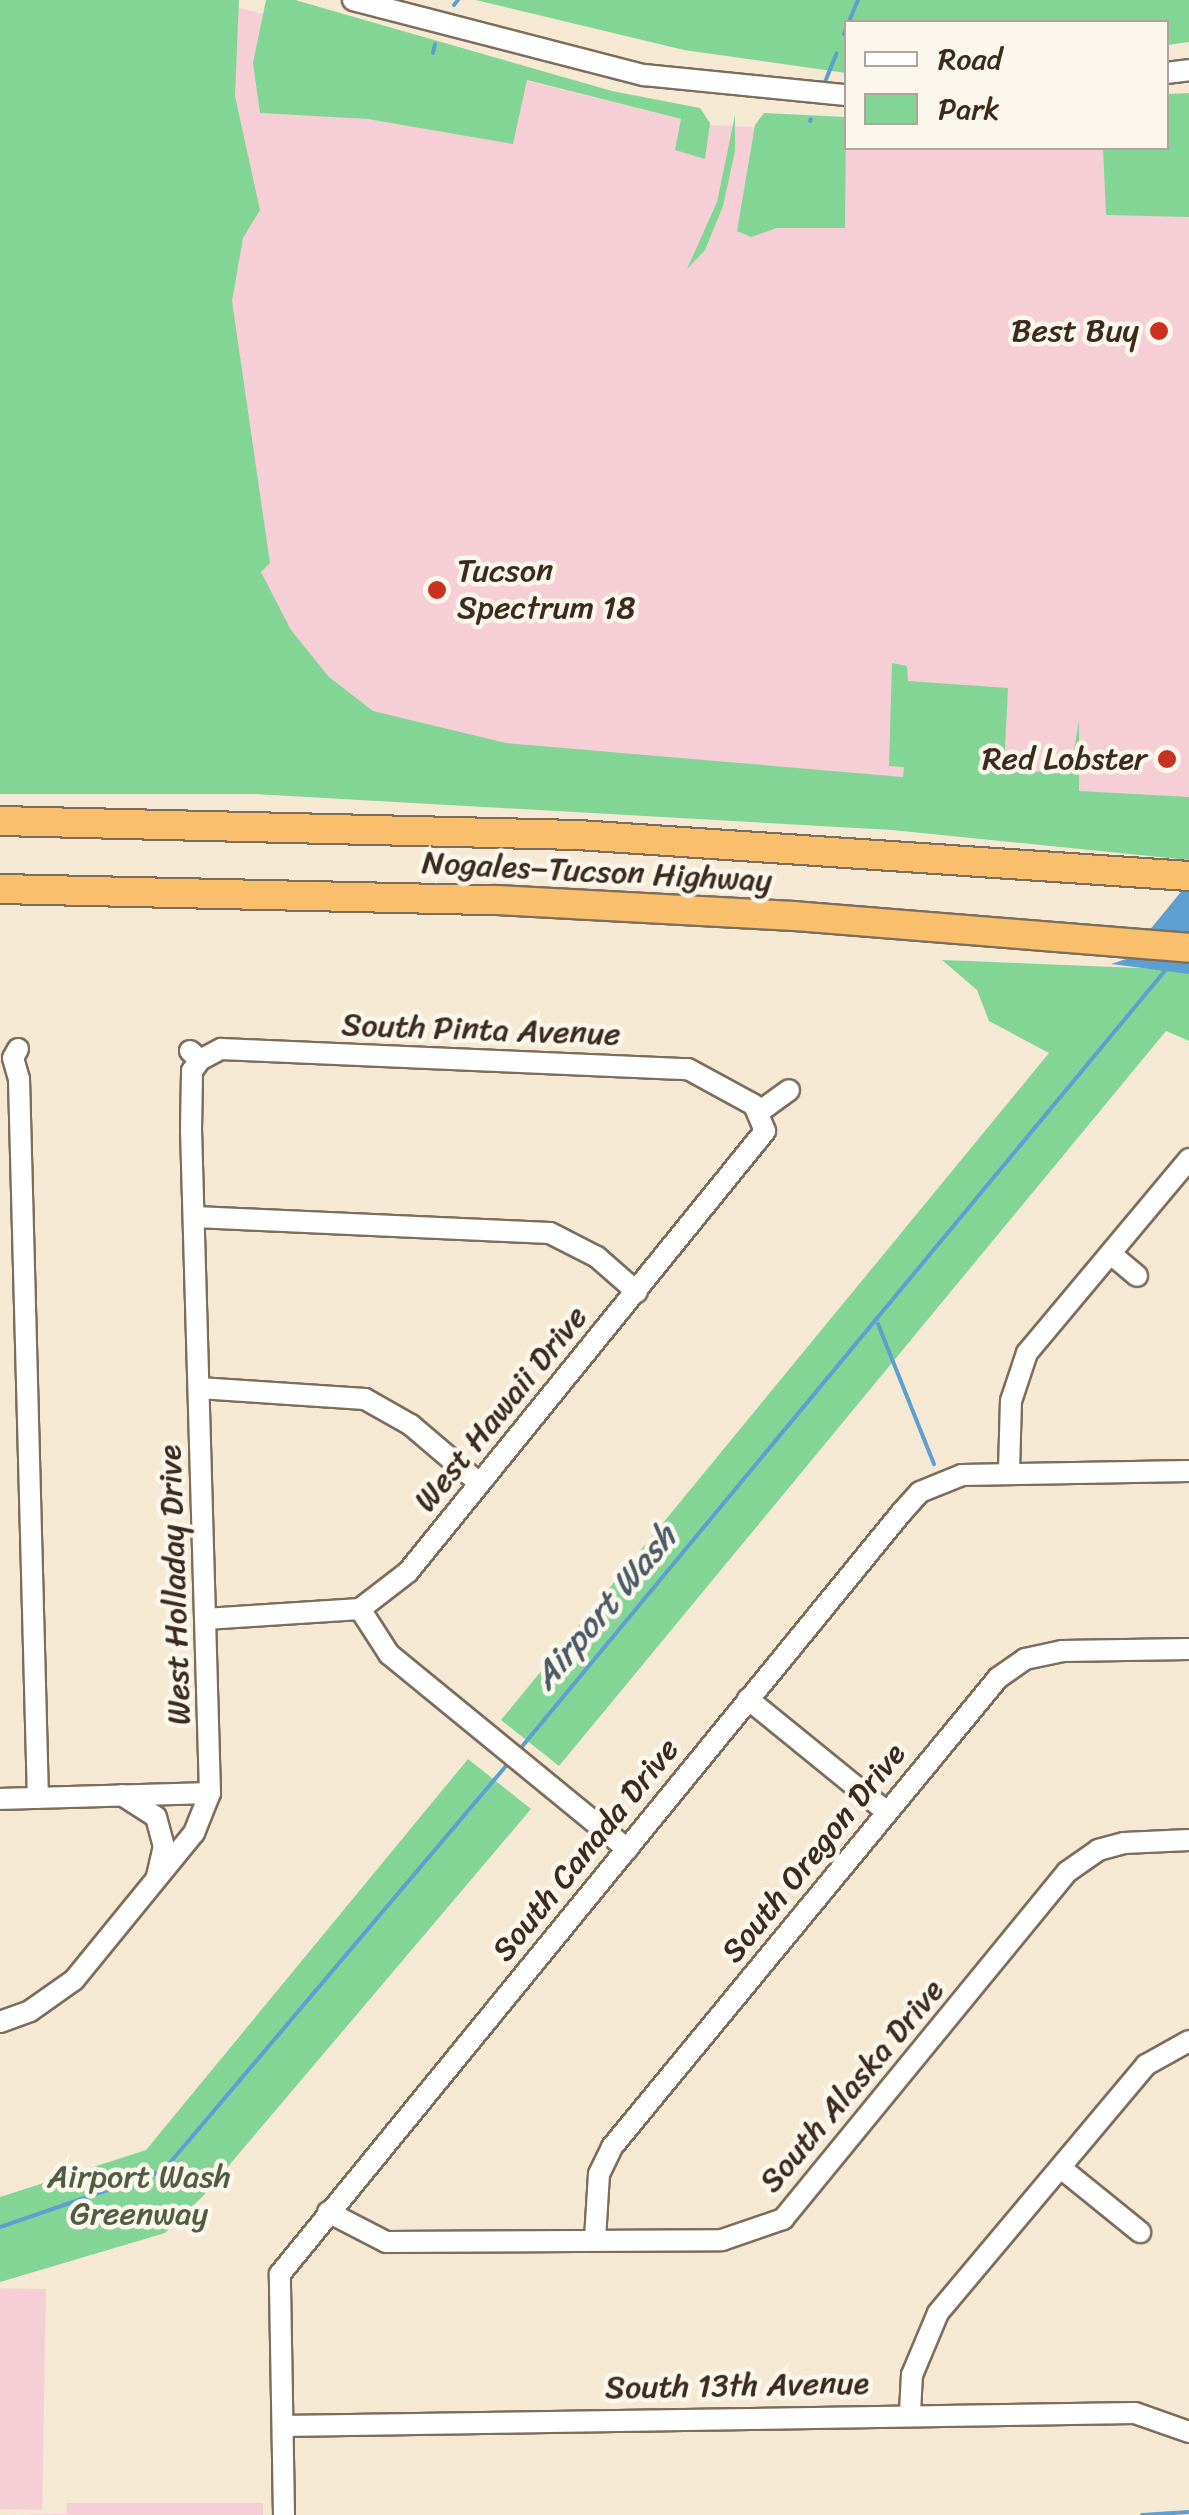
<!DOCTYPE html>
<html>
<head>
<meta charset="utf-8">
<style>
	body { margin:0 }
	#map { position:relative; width:1189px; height:2515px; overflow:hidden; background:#f5e9d3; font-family:Sriracha,sans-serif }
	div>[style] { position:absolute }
	.built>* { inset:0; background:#f6cfd6; transform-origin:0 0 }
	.green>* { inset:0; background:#83d596 }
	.water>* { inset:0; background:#5e9fd1 }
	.stream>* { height:4px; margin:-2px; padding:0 2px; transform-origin:2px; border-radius:2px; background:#5e9fd1 }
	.roads { filter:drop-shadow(2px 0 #7c6d5d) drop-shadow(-2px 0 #7c6d5d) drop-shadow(0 2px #7c6d5d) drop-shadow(0 -2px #7c6d5d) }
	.minor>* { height:20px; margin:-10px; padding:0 10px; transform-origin:10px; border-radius:10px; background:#fff }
	.highway>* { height:28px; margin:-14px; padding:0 14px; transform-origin:14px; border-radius:14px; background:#f9bf6d }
	.dots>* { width:28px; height:28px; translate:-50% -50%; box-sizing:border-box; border:5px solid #fbf7ec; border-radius:50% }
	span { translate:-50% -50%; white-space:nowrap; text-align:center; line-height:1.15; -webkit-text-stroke:9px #fbf7ec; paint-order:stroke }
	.poi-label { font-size:32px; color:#3b2a1e }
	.right { translate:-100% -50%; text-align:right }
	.left { translate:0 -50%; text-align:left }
	.street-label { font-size:32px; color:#3b2a1e }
	.park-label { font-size:32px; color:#515d42 }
	.water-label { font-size:35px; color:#495966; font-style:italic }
	.legend { position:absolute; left:844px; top:20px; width:325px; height:130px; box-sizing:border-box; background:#fbf7ec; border:2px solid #aea59a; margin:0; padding:12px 18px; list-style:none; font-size:30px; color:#3b2a1e }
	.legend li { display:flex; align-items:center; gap:20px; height:50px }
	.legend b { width:50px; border:2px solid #aea59a }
</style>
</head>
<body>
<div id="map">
	<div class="built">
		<div style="clip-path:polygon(224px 4px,703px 125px,846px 130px,846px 148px,1166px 148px,1189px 104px,1189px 815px,681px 783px,232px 691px,222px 425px)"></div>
		<div style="left:46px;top:2289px;width:221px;height:48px;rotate:91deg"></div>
		<div style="clip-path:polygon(67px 2503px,263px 2503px,263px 2515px,0 2515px,66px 2514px)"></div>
	</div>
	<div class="green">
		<div style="clip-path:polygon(0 0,239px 0,235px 96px,260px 210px,243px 238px,232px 301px,270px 563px,261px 572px,291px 630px,329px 677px,373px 711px,506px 743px,903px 777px,904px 767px,889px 766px,892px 663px,907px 666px,908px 681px,1008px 688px,1004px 769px,1070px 774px,1079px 721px,1079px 791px,1189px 797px,1189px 860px,892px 830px,253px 794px,0 794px)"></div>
		<div style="clip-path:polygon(266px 0,295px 0,612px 91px,700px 108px,710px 123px,705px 159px,675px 150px,681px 119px,527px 80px,513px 144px,368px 119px,260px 113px,253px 63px)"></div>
		<div style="clip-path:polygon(476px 0,1189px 0,1189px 42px,1167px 45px,1166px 22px,846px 22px,846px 73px,684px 50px)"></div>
		<div style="clip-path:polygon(1189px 93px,1189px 217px,1106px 215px,1103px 148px,1166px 148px,1167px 94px)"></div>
		<div style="clip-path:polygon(764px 113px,846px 117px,845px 228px,777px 228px,751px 237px,737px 231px,755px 125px)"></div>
		<div style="clip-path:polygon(735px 115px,735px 151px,723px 206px,705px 250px,687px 269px,717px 202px)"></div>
		<div style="clip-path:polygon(942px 960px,1189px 970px,1189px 1041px,1166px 1031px,559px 1766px,501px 1720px,1049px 1053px,989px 1021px,977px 990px)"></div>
		<div style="clip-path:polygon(468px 1759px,531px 1809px,203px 2196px,165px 2233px,0 2282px,0 2197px,146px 2150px)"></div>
	</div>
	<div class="water">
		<div style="clip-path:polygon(1189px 882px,1189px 974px,1111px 964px,1126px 959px)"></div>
	</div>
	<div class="stream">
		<div style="left:454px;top:5px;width:6px;rotate:-51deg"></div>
		<div style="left:849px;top:22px;width:24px;rotate:-68deg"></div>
		<div style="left:844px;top:34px;width:5px;rotate:-68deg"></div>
		<div style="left:433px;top:53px;width:9px;rotate:-77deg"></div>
		<div style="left:825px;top:82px;width:31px;rotate:-68deg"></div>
		<div style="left:810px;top:121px;width:2px;rotate:-63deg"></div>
		<div style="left:878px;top:1324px;width:151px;rotate:68.2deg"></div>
		<div style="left:520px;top:1749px;width:1016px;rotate:-50.35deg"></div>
		<div style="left:0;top:2227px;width:172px;rotate:-19deg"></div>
		<div style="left:163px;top:2171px;width:539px;rotate:-49.74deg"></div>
		<div style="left:1142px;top:2515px;width:47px;rotate:-3.7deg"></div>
	</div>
	<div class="roads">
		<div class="minor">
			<div style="left:353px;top:0;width:301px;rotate:14.5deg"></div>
			<div style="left:644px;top:75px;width:203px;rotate:5.7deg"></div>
			<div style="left:1166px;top:73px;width:23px;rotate:-7deg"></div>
			<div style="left:18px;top:1049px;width:10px;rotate:119deg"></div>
			<div style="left:13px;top:1058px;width:22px;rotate:74deg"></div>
			<div style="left:19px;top:1079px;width:719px;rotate:88.49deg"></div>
			<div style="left:190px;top:1051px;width:13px;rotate:42deg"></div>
			<div style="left:200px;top:1060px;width:24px;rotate:-28deg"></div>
			<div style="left:221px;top:1049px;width:467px;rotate:2.5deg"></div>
			<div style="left:688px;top:1069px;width:75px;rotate:28.6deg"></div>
			<div style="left:754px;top:1105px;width:28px;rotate:67deg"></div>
			<div style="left:765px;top:1131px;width:567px;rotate:128.99deg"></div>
			<div style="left:408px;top:1572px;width:61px;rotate:142.4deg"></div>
			<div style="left:360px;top:1609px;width:155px;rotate:176.3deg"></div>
			<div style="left:759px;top:1112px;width:37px;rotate:-36deg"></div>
			<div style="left:195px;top:1217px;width:355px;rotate:2.6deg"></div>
			<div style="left:550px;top:1233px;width:53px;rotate:27.1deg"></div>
			<div style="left:597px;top:1257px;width:53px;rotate:41.2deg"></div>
			<div style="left:1111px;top:1254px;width:34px;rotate:40deg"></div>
			<div style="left:199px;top:1388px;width:166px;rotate:3.8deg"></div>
			<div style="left:365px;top:1399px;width:53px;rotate:29.5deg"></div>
			<div style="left:411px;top:1425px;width:88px;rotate:40.4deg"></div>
			<div style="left:1009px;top:1471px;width:70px;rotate:-88.4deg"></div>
			<div style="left:1011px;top:1401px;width:51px;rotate:-71.6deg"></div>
			<div style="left:1027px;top:1353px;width:253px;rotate:-50.1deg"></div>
			<div style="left:360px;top:1609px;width:54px;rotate:57.2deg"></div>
			<div style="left:389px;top:1654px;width:308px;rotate:39.3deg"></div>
			<div style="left:748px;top:1699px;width:179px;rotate:39.1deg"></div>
			<div style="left:122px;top:1795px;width:40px;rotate:32.9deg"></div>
			<div style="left:156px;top:1817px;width:30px;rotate:75deg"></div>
			<div style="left:164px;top:1846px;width:31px;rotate:103deg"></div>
			<div style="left:0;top:1799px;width:210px;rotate:-1.6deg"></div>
			<div style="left:0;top:2022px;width:32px;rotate:-20deg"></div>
			<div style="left:30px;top:2011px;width:54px;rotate:-35.2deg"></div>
			<div style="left:74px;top:1980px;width:190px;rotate:-50.8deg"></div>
			<div style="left:194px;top:1833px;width:43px;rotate:-68.2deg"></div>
			<div style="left:210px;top:1793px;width:663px;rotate:-91.64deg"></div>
			<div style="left:191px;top:1130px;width:59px;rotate:-89deg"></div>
			<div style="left:192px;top:1071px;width:14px;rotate:-54deg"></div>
			<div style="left:1061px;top:2168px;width:102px;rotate:39deg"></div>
			<div style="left:328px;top:2212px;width:65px;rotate:27.3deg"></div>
			<div style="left:386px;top:2242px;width:336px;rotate:-0.3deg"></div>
			<div style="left:722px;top:2240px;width:65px;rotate:-19deg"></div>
			<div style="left:783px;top:2219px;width:448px;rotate:-50.7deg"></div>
			<div style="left:1067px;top:1872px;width:38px;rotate:-35deg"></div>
			<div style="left:1098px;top:1850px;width:27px;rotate:-15deg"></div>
			<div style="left:1124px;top:1843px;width:65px;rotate:-2.6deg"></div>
			<div style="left:595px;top:2239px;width:65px;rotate:-86.5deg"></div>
			<div style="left:599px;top:2174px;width:30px;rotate:-64deg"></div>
			<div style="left:612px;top:2147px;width:607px;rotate:-50.54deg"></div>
			<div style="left:998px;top:1678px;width:33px;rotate:-35deg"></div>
			<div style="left:1025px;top:1659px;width:38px;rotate:-12deg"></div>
			<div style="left:1062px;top:1651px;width:127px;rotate:-0.9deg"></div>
			<div style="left:910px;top:2412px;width:37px;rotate:-87deg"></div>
			<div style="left:912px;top:2375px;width:67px;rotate:-67.2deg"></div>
			<div style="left:938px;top:2313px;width:324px;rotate:-50deg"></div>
			<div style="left:1146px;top:2065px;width:49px;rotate:-29.2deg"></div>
			<div style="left:283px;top:2426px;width:852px;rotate:-0.87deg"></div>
			<div style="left:1135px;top:2413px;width:57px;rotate:19.4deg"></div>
			<div style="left:284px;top:2515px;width:241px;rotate:-91deg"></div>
			<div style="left:280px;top:2274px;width:982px;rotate:-50.78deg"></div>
			<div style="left:901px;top:1513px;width:28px;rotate:-48deg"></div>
			<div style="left:920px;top:1492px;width:45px;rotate:-22deg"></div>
			<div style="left:962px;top:1475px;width:227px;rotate:-1deg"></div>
		</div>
		<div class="highway">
			<div style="left:0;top:821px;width:578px;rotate:1.39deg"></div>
			<div style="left:578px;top:835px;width:612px;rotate:3.84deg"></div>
			<div style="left:0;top:889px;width:497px;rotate:1.3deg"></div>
			<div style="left:497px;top:900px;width:297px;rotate:3.1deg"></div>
			<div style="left:794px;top:916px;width:396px;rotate:4.6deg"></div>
		</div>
	</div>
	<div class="dots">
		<div style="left:1159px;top:331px;background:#c8321e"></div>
		<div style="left:437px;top:590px;background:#c8321e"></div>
		<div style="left:1167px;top:759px;background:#c8321e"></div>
	</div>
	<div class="poi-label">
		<span class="right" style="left:1139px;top:331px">Best Buy</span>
		<span class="left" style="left:457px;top:590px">Tucson<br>Spectrum 18</span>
		<span class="right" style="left:1147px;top:759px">Red Lobster</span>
	</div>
	<div class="street-label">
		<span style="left:597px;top:872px;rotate:3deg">Nogales–Tucson Highway</span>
		<span style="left:481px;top:1030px;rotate:2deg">South Pinta Avenue</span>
		<span style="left:501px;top:1409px;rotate:-51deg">West Hawaii Drive</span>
		<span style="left:175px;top:1585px;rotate:-92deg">West Holladay Drive</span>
		<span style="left:586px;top:1850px;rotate:-51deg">South Canada Drive</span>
		<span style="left:814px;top:1853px;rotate:-51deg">South Oregon Drive</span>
		<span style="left:852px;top:2086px;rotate:-50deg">South Alaska Drive</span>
		<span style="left:737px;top:2386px;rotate:-1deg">South 13th Avenue</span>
	</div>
	<div class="park-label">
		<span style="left:139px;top:2196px">Airport Wash<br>Greenway</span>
	</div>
	<div class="water-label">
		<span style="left:604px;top:1607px;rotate:-50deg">Airport Wash</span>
	</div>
	<ul class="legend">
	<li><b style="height:12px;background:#fff"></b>Road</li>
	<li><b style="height:28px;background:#83d596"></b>Park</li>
	</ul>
</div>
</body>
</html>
